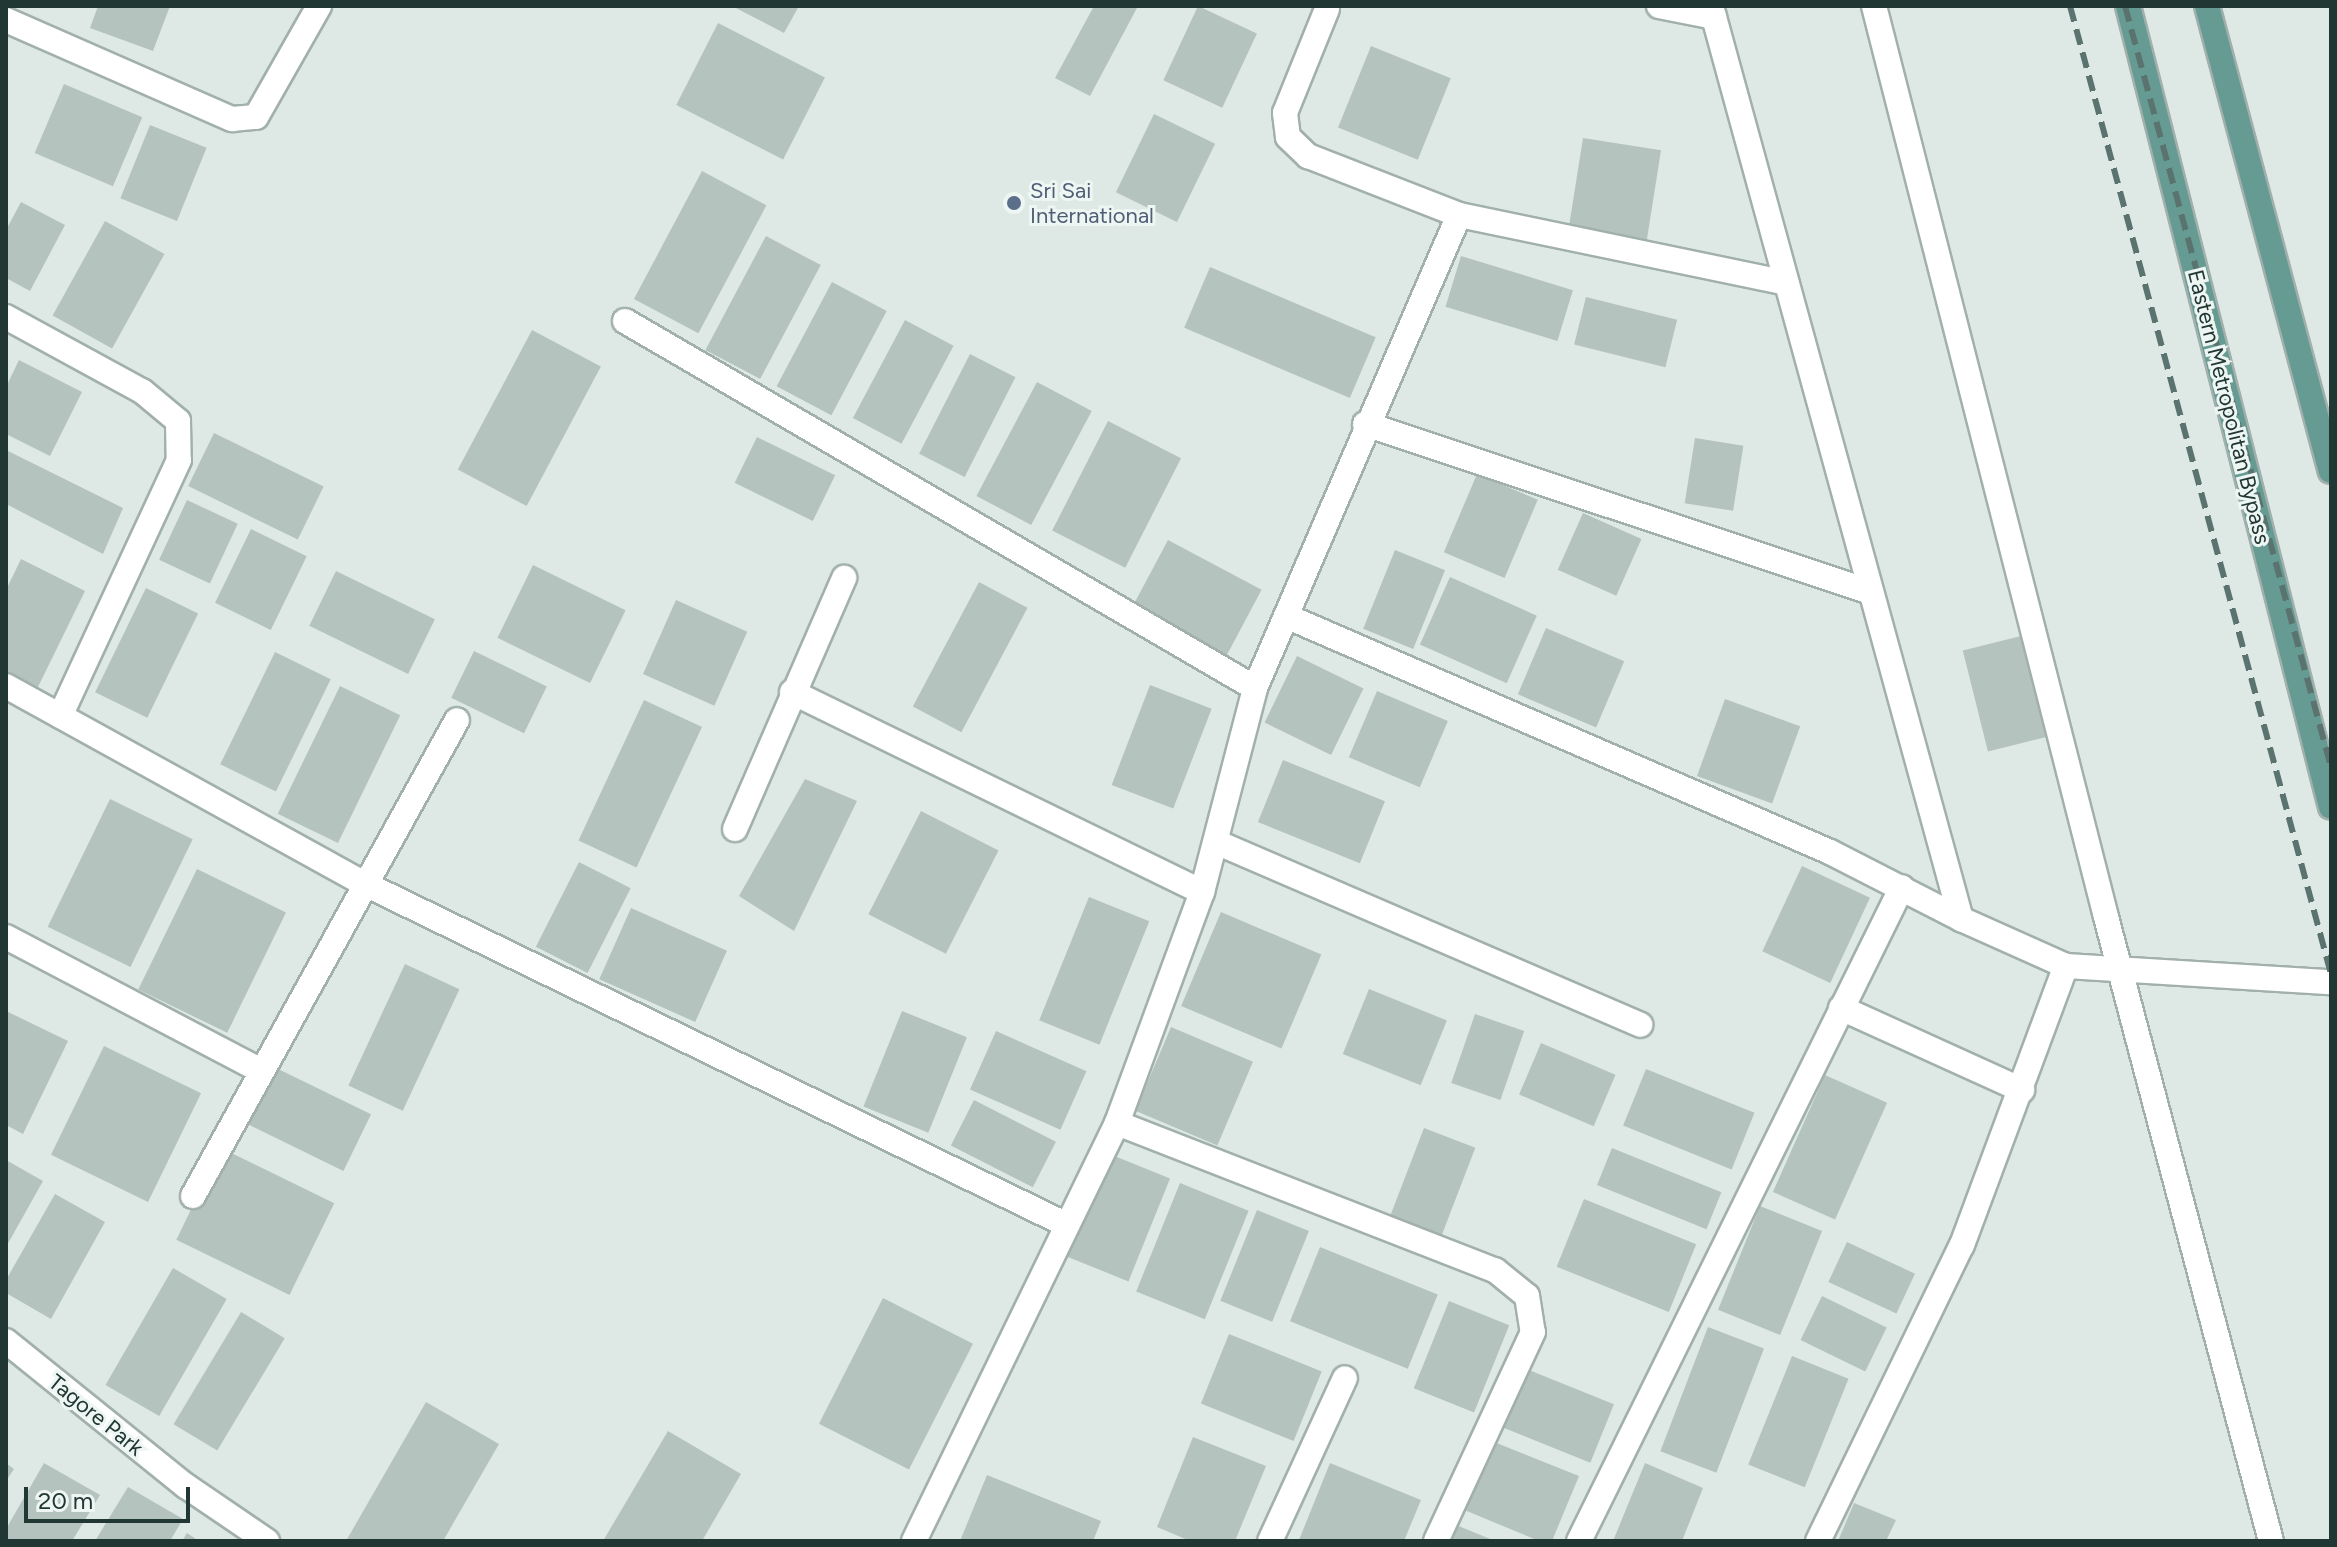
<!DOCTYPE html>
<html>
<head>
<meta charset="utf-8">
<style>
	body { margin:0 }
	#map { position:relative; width:2337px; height:1547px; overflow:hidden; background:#dee9e5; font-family:Figtree,sans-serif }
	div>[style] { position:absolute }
	.building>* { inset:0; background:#b4c3be; transform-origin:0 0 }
	.roads { filter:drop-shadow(2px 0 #a2b0ac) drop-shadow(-2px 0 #a2b0ac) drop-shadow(0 2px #a2b0ac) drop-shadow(0 -2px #a2b0ac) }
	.minor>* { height:24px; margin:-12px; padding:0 12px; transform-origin:12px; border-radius:12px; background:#fff }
	.tertiary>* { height:24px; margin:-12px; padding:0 12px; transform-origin:12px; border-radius:12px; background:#fff }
	.primary>* { height:24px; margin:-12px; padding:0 12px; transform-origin:12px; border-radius:12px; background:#669b94 }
	.rail>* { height:6px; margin-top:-3px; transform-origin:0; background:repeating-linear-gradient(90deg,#5b736f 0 16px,transparent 0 24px) }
	.dots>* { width:22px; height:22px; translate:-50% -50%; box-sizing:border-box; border:4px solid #eef6f3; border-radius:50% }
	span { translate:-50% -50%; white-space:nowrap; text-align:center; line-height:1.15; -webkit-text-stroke:6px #eef6f3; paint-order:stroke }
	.service-label { font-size:22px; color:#4e5e75 }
	.left { translate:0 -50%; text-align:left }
	.street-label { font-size:22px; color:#213734 }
	.frame { position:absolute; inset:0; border:8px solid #213734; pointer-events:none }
	.scale { position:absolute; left:24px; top:1487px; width:166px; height:36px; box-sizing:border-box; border:4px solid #213734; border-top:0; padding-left:10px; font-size:24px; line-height:28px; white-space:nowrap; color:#213734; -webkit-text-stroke:6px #eef6f3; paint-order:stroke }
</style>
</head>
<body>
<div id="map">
	<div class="building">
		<div style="clip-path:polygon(98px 6px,170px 6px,153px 51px,90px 28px)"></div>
		<div style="clip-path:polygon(732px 6px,799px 6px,784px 33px)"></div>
		<div style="clip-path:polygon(1094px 6px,1138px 6px,1090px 96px,1055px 78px)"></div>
		<div style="left:1198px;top:6px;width:65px;height:82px;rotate:25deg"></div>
		<div style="left:718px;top:23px;width:120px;height:92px;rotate:27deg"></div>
		<div style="left:1371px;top:46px;width:86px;height:88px;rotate:22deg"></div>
		<div style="left:64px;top:84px;width:85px;height:75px;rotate:23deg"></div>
		<div style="left:1154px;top:114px;width:68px;height:87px;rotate:26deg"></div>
		<div style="left:150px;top:125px;width:61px;height:79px;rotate:22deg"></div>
		<div style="left:1583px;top:138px;width:79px;height:92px;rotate:9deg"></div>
		<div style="left:702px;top:171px;width:73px;height:145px;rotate:28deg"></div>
		<div style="clip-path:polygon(21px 202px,65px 225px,30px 291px,6px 278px,6px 230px)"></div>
		<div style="left:105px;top:221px;width:68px;height:108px;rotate:29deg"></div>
		<div style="left:766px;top:236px;width:62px;height:129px;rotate:28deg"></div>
		<div style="left:1461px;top:256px;width:117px;height:53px;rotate:17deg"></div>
		<div style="left:1210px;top:267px;width:180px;height:66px;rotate:23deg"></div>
		<div style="left:832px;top:282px;width:62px;height:118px;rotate:28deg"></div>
		<div style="left:1586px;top:297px;width:94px;height:49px;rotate:14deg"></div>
		<div style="left:905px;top:320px;width:55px;height:111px;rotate:28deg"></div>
		<div style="left:532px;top:330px;width:78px;height:158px;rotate:28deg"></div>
		<div style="left:970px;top:354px;width:51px;height:112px;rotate:27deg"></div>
		<div style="clip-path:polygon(19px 360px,82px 392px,50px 456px,6px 434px,6px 387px)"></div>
		<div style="left:1037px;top:382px;width:62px;height:129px;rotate:28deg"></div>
		<div style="left:1108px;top:421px;width:82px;height:123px;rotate:27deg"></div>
		<div style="left:214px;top:433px;width:122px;height:59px;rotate:26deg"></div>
		<div style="left:757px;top:437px;width:87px;height:51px;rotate:26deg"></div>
		<div style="left:1695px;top:438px;width:49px;height:66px;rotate:9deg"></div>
		<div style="clip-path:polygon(6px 450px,123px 508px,103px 554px,6px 504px)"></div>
		<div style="left:1477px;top:474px;width:66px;height:85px;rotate:23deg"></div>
		<div style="left:187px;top:500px;width:56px;height:66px;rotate:25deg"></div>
		<div style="left:1583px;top:513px;width:64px;height:62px;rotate:24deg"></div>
		<div style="left:251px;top:529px;width:62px;height:82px;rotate:26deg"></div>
		<div style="left:1168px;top:540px;width:106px;height:76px;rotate:28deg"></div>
		<div style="left:1395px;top:550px;width:54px;height:85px;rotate:22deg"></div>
		<div style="clip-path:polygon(21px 559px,85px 591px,37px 689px,6px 673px,6px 590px)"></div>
		<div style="left:533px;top:565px;width:103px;height:81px;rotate:26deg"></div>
		<div style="left:336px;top:571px;width:110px;height:61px;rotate:26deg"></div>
		<div style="left:1450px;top:577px;width:95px;height:74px;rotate:24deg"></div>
		<div style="left:979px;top:582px;width:55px;height:141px;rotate:28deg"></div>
		<div style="left:146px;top:588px;width:58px;height:116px;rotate:26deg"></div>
		<div style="left:676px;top:600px;width:78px;height:81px;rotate:24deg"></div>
		<div style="left:1546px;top:628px;width:85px;height:72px;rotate:23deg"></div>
		<div style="left:2021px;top:636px;width:104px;height:60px;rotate:76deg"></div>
		<div style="left:474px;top:651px;width:81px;height:52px;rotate:26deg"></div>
		<div style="left:275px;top:652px;width:62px;height:125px;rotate:26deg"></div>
		<div style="left:1297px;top:656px;width:74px;height:74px;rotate:26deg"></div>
		<div style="left:1150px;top:685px;width:66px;height:107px;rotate:21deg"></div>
		<div style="left:340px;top:686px;width:67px;height:142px;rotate:26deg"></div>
		<div style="left:1377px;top:691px;width:77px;height:72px;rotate:23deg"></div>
		<div style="left:1725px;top:699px;width:80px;height:82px;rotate:20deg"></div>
		<div style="left:644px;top:700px;width:64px;height:155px;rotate:25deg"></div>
		<div style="left:1283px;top:760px;width:110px;height:67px;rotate:22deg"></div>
		<div style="clip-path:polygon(805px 779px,857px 801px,794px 931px,739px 896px)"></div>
		<div style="left:110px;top:799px;width:92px;height:142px;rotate:26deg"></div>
		<div style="left:921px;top:811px;width:87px;height:116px;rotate:27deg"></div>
		<div style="left:579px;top:862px;width:58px;height:95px;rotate:27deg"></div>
		<div style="left:1802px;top:866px;width:75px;height:94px;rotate:25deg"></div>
		<div style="left:197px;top:869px;width:99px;height:134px;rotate:26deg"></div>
		<div style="left:1089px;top:897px;width:65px;height:133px;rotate:22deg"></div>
		<div style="left:631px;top:908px;width:105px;height:78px;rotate:24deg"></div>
		<div style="left:1221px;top:912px;width:109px;height:102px;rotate:23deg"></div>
		<div style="left:405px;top:964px;width:60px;height:134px;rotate:25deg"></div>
		<div style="left:1369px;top:989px;width:84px;height:70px;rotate:22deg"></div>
		<div style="clip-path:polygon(6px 1011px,68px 1041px,23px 1134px,6px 1125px)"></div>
		<div style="left:902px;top:1011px;width:70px;height:103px;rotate:22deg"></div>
		<div style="left:1475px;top:1014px;width:52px;height:73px;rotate:19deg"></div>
		<div style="left:1171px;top:1027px;width:89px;height:91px;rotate:23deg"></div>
		<div style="left:996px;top:1031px;width:99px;height:64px;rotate:24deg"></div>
		<div style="left:1541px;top:1043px;width:81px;height:56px;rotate:23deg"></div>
		<div style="left:104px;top:1046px;width:108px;height:121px;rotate:26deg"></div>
		<div style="left:274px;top:1067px;width:108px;height:63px;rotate:26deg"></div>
		<div style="left:1646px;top:1069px;width:117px;height:61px;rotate:22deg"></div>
		<div style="left:1825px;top:1075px;width:68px;height:128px;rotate:24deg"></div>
		<div style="left:974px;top:1100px;width:92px;height:51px;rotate:27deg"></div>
		<div style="left:1424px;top:1128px;width:55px;height:96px;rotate:21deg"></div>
		<div style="left:221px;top:1148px;width:126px;height:102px;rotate:26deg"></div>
		<div style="left:1612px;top:1148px;width:118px;height:40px;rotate:22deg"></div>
		<div style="left:1107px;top:1153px;width:68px;height:111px;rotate:22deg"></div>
		<div style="clip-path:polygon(6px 1160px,43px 1181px,6px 1247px)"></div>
		<div style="left:1180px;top:1183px;width:74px;height:117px;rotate:22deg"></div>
		<div style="clip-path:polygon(55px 1194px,105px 1222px,51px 1319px,6px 1293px,6px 1280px)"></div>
		<div style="left:1584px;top:1199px;width:121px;height:73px;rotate:22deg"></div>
		<div style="left:1760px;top:1206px;width:67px;height:112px;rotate:22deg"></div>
		<div style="left:1257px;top:1210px;width:56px;height:98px;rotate:22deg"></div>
		<div style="left:1847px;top:1242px;width:75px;height:44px;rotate:25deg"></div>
		<div style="left:1320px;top:1247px;width:127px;height:80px;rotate:22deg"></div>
		<div style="left:173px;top:1268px;width:62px;height:135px;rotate:30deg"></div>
		<div style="left:1822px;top:1296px;width:72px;height:49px;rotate:26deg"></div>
		<div style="left:883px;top:1298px;width:101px;height:141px;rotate:27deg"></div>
		<div style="left:1449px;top:1301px;width:65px;height:94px;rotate:22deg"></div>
		<div style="left:241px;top:1312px;width:51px;height:131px;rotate:31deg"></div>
		<div style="left:1708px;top:1327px;width:60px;height:133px;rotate:21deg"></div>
		<div style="left:1229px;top:1334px;width:100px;height:75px;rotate:22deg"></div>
		<div style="left:1792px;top:1356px;width:61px;height:117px;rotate:22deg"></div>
		<div style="left:1524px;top:1368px;width:97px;height:63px;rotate:22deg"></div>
		<div style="clip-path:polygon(426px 1402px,499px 1444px,443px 1541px,346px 1541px)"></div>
		<div style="clip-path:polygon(668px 1431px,741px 1474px,702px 1541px,603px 1541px)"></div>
		<div style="clip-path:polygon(1193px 1437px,1266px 1466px,1235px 1541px,1190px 1541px,1157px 1527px)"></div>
		<div style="clip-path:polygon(1489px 1440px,1579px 1476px,1552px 1541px,1539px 1541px,1462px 1509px)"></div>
		<div style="clip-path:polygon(6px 1463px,14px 1469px,6px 1481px)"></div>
		<div style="clip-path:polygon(44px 1463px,100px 1495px,72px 1541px,6px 1541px,6px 1529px)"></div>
		<div style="clip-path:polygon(1330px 1463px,1421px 1500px,1404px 1541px,1299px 1540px)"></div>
		<div style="clip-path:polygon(1645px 1463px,1703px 1488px,1682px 1541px,1613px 1541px)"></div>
		<div style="clip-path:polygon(987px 1475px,1101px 1521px,1093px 1541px,960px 1541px)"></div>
		<div style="clip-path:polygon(128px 1487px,183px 1519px,170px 1541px,95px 1541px)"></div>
		<div style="clip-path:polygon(1854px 1503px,1896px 1520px,1886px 1541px,1838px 1541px)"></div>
		<div style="clip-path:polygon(1449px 1522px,1495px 1541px,1441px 1541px)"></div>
		<div style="clip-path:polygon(187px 1533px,199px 1541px,182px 1541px)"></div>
	</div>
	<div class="roads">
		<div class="minor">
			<div style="left:1659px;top:6px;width:56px;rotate:11.3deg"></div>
			<div style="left:1711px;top:6px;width:947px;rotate:74.69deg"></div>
			<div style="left:1874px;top:6px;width:940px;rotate:75.71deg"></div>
			<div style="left:2106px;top:917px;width:645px;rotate:75.19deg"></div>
			<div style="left:1327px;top:9px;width:112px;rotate:112deg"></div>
			<div style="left:1285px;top:113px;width:24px;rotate:83deg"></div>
			<div style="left:1288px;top:137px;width:28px;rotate:44deg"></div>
			<div style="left:1308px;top:156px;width:162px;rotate:21.3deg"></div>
			<div style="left:1459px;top:215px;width:334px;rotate:11.7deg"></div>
			<div style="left:6px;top:20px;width:247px;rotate:23.7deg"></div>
			<div style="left:232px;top:119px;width:24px;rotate:-5deg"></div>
			<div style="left:256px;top:117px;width:128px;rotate:-60.4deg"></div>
			<div style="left:6px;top:317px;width:155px;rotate:28.6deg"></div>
			<div style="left:142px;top:391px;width:47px;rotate:39.8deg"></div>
			<div style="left:178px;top:421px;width:39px;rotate:89deg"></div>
			<div style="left:179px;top:460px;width:282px;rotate:114.9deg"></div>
			<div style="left:625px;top:321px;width:729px;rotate:30.22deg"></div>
			<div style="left:1365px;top:424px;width:530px;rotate:18.37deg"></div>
			<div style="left:1286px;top:616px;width:593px;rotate:23.45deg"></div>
			<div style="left:1830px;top:852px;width:147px;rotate:27.1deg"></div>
			<div style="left:1961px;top:919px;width:115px;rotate:24.1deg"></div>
			<div style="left:2066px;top:966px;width:265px;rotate:3.5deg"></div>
			<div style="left:6px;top:686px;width:408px;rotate:28.9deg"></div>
			<div style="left:363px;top:883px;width:780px;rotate:25.91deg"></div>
			<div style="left:792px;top:692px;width:456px;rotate:26deg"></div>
			<div style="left:735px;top:829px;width:274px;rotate:-66.5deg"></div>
			<div style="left:1216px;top:842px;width:462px;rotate:23.3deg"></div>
			<div style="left:6px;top:937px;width:288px;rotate:27.7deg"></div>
			<div style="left:1841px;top:1008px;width:199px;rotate:24.4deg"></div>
			<div style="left:1117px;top:1123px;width:406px;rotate:21.3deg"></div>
			<div style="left:1495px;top:1270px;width:41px;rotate:39.1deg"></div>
			<div style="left:1527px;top:1296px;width:36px;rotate:81deg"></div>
			<div style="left:1533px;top:1332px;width:230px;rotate:114.9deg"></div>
			<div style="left:193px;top:1196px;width:544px;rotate:-60.99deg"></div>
			<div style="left:914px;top:1541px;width:465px;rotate:-64.1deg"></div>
			<div style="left:1117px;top:1123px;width:246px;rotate:-69.8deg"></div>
			<div style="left:1202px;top:892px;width:211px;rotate:-75.4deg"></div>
			<div style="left:1255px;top:688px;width:515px;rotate:-66.67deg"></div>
			<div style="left:1270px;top:1541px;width:179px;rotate:-65.3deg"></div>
			<div style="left:1579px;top:1541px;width:729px;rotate:-63.72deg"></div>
			<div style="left:1818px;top:1541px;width:329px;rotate:-64.1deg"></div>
			<div style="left:1962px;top:1245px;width:298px;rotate:-69.6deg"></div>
		</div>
		<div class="tertiary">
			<div style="left:6px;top:1341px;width:231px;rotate:38.9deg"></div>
			<div style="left:186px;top:1486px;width:98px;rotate:34.2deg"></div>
		</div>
		<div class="primary">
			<div style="left:2128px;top:6px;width:826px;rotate:75.78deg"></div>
			<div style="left:2207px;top:6px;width:481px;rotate:75.1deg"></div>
		</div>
	</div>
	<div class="rail">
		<div style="left:2070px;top:6px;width:1003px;rotate:74.91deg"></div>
		<div style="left:2125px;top:6px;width:788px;rotate:74.85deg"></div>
	</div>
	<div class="dots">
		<div style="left:1014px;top:203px;background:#5c6f8a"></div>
	</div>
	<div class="service-label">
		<span class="left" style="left:1030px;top:203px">Sri Sai<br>International</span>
	</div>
	<div class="street-label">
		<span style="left:2229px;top:407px;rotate:76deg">Eastern Metropolitan Bypass</span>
		<span style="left:96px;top:1415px;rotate:39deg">Tagore Park</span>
	</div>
	<div class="frame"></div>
	<div class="scale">20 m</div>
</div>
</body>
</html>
